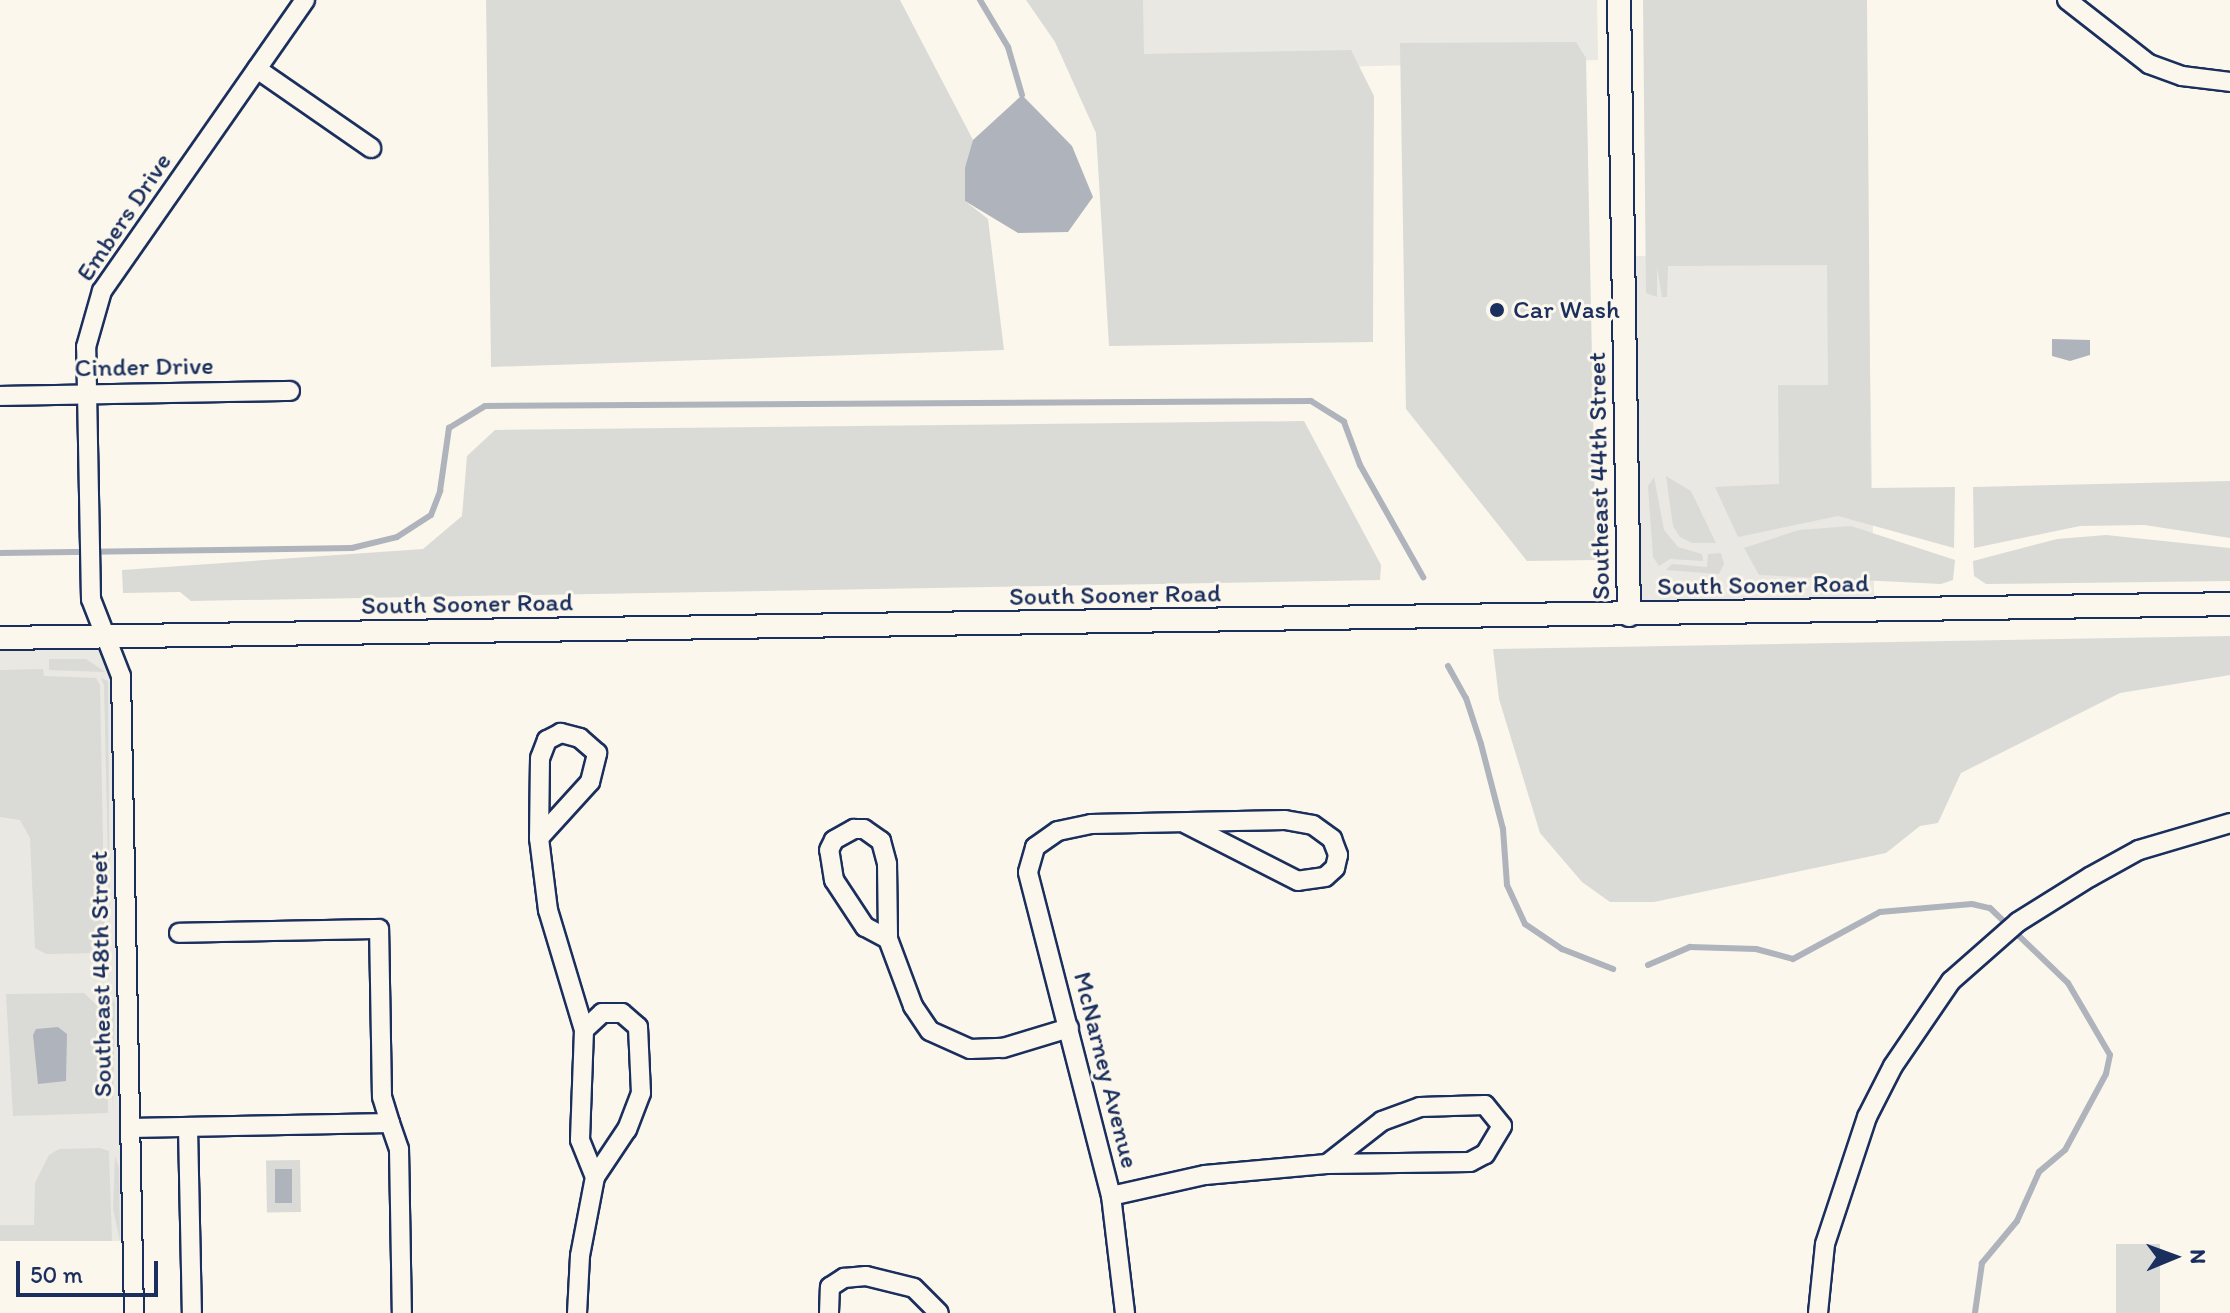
<!DOCTYPE html>
<html>
<head>
<meta charset="utf-8">
<style>
	body { margin:0 }
	#map { position:relative; width:2230px; height:1313px; overflow:hidden; background:#fbf7ec; font-family:Itim,sans-serif }
	div>[style] { position:absolute }
	.built>* { inset:0; background:#eae8e2; transform-origin:0 0 }
	.green>* { inset:0; background:#dadad7; transform-origin:0 0 }
	.water>* { inset:0; background:#afb3bb; transform-origin:0 0 }
	.stream>* { height:6px; margin:-3px; padding:0 3px; transform-origin:3px; border-radius:3px; background:#afb3bb }
	.roads { filter:drop-shadow(2px 0 #1b2f5e) drop-shadow(-2px 0 #1b2f5e) drop-shadow(0 2px #1b2f5e) drop-shadow(0 -2px #1b2f5e) }
	.minor>* { height:18px; margin:-9px; padding:0 9px; transform-origin:9px; border-radius:9px; background:#fbf7ec }
	.major>* { height:22px; margin:-11px; padding:0 11px; transform-origin:11px; border-radius:11px; background:#fbf7ec }
	.dots>* { width:22px; height:22px; translate:-50% -50%; box-sizing:border-box; border:4px solid #fbf7ec; border-radius:50% }
	span { translate:-50% -50%; white-space:nowrap; text-align:center; line-height:1.15; -webkit-text-stroke:6px #fbf7ec; paint-order:stroke }
	.street-label { font-size:26px; color:#1b2f5e }
	.poi-label { font-size:26px; color:#1b2f5e }
	.left { translate:0 -50%; text-align:left }
	.north { position:absolute; left:2134px; top:1217px; width:80px; height:80px; -webkit-text-stroke:6px #fbf7ec; paint-order:stroke; rotate:89deg; font-size:22px; font-weight:700; line-height:32px; text-align:center; color:#1b2f5e }
	.north::after { content:''; display:block; margin:auto; width:28px; height:36px; background:#1b2f5e; clip-path:polygon(50% 0,100% 100%,50% 72%,0 100%) }
	.scale { position:absolute; left:16px; top:1261px; width:142px; height:36px; box-sizing:border-box; border:4px solid #1b2f5e; border-top:0; padding-left:10px; font-size:24px; line-height:28px; white-space:nowrap; color:#1b2f5e; -webkit-text-stroke:6px #fbf7ec; paint-order:stroke }
</style>
</head>
<body>
<div id="map">
	<div class="built">
		<div style="clip-path:polygon(1143px 0,1597px 0,1598px 60px,1143px 72px)"></div>
		<div style="left:1868px;top:252px;width:359px;height:245px;rotate:89deg"></div>
		<div style="clip-path:polygon(105px 637px,121px 676px,133px 1241px,0 1241px,0 638px)"></div>
	</div>
	<div class="green">
		<div style="clip-path:polygon(486px 0,900px 0,973px 140px,965px 201px,988px 219px,1004px 350px,491px 367px)"></div>
		<div style="clip-path:polygon(1026px 0,1143px 0,1144px 54px,1351px 50px,1374px 96px,1373px 342px,1109px 346px,1096px 133px,1055px 42px)"></div>
		<div style="clip-path:polygon(1643px 0,1867px 0,1871px 488px,1955px 487px,1954px 548px,1838px 516px,1738px 537px,1715px 487px,1779px 484px,1778px 385px,1828px 385px,1827px 265px,1668px 266px,1667px 297px,1662px 297px,1657px 267px,1657px 297px,1646px 293px)"></div>
		<div style="clip-path:polygon(1576px 42px,1586px 58px,1596px 560px,1527px 561px,1406px 409px,1400px 43px)"></div>
		<div style="clip-path:polygon(1304px 421px,1381px 565px,1380px 580px,191px 601px,180px 592px,123px 593px,122px 570px,423px 549px,462px 516px,467px 456px,495px 430px)"></div>
		<div style="clip-path:polygon(1666px 476px,1691px 491px,1716px 543px,1692px 543px,1680px 537px,1673px 526px)"></div>
		<div style="clip-path:polygon(1654px 477px,1664px 530px,1678px 547px,1702px 554px,1703px 561px,1670px 559px,1659px 566px,1653px 557px,1648px 486px)"></div>
		<div style="clip-path:polygon(2230px 481px,2230px 538px,2144px 525px,2080px 526px,1974px 548px,1973px 487px)"></div>
		<div style="clip-path:polygon(1851px 526px,1955px 560px,1953px 580px,1941px 584px,1759px 575px,1744px 548px,1799px 530px)"></div>
		<div style="clip-path:polygon(2106px 535px,2230px 548px,2230px 581px,1986px 584px,1974px 576px,1973px 561px,2057px 539px)"></div>
		<div style="clip-path:polygon(1721px 553px,1724px 564px,1719px 574px,1666px 570px,1672px 564px,1707px 567px,1708px 554px)"></div>
		<div style="clip-path:polygon(2230px 636px,2230px 675px,2120px 693px,1961px 773px,1938px 823px,1920px 826px,1886px 853px,1654px 902px,1610px 902px,1582px 882px,1540px 833px,1499px 699px,1493px 649px)"></div>
		<div style="clip-path:polygon(49px 659px,86px 659px,105px 672px,49px 670px)"></div>
		<div style="clip-path:polygon(43px 669px,44px 676px,96px 678px,100px 685px,105px 950px,98px 953px,46px 954px,35px 948px,30px 838px,20px 820px,0 817px,0 670px)"></div>
		<div style="clip-path:polygon(101px 678px,108px 681px,110px 945px,104px 685px)"></div>
		<div style="clip-path:polygon(84px 993px,104px 1012px,107px 1024px,108px 1113px,13px 1116px,6px 994px)"></div>
		<div style="clip-path:polygon(110px 993px,115px 1003px,113px 1108px,108px 1015px)"></div>
		<div style="clip-path:polygon(100px 1148px,109px 1151px,112px 1241px,0 1241px,0 1225px,34px 1225px,35px 1183px,49px 1155px,59px 1149px)"></div>
		<div style="clip-path:polygon(115px 1156px,119px 1168px,120px 1241px,113px 1209px)"></div>
		<div style="left:300px;top:1160px;width:52px;height:34px;rotate:89deg"></div>
		<div style="left:2116px;top:1244px;width:44px;height:69px"></div>
	</div>
	<div class="water">
		<div style="clip-path:polygon(1022px 95px,1072px 146px,1093px 197px,1068px 232px,1018px 233px,965px 201px,965px 168px,973px 140px)"></div>
		<div style="clip-path:polygon(2052px 339px,2090px 340px,2090px 355px,2070px 361px,2052px 356px)"></div>
		<div style="clip-path:polygon(58px 1027px,67px 1034px,66px 1081px,38px 1084px,33px 1035px,36px 1029px)"></div>
		<div style="left:275px;top:1169px;width:17px;height:34px"></div>
	</div>
	<div class="stream">
		<div style="left:980px;top:0;width:55px;rotate:59.2deg"></div>
		<div style="left:1008px;top:47px;width:50px;rotate:73.7deg"></div>
		<div style="left:0;top:553px;width:352px;rotate:-0.8deg"></div>
		<div style="left:352px;top:548px;width:46px;rotate:-13.7deg"></div>
		<div style="left:397px;top:537px;width:40px;rotate:-32.9deg"></div>
		<div style="left:431px;top:515px;width:26px;rotate:-69deg"></div>
		<div style="left:440px;top:491px;width:64px;rotate:-81.9deg"></div>
		<div style="left:449px;top:428px;width:42px;rotate:-31.4deg"></div>
		<div style="left:485px;top:406px;width:826px;rotate:-0.35deg"></div>
		<div style="left:1311px;top:401px;width:39px;rotate:32deg"></div>
		<div style="left:1344px;top:422px;width:46px;rotate:69.6deg"></div>
		<div style="left:1360px;top:465px;width:129px;rotate:60.6deg"></div>
		<div style="left:1448px;top:666px;width:37px;rotate:61deg"></div>
		<div style="left:1466px;top:698px;width:48px;rotate:71.9deg"></div>
		<div style="left:1481px;top:744px;width:88px;rotate:75.5deg"></div>
		<div style="left:1503px;top:829px;width:56px;rotate:85.9deg"></div>
		<div style="left:1507px;top:885px;width:43px;rotate:65.2deg"></div>
		<div style="left:1525px;top:924px;width:45px;rotate:34deg"></div>
		<div style="left:1562px;top:949px;width:55px;rotate:21.4deg"></div>
		<div style="left:1648px;top:965px;width:46px;rotate:-23.2deg"></div>
		<div style="left:1690px;top:947px;width:66px;rotate:1.7deg"></div>
		<div style="left:1756px;top:949px;width:38px;rotate:15deg"></div>
		<div style="left:1793px;top:959px;width:99px;rotate:-28.4deg"></div>
		<div style="left:1880px;top:912px;width:92px;rotate:-5deg"></div>
		<div style="left:1972px;top:904px;width:18px;rotate:13deg"></div>
		<div style="left:1990px;top:908px;width:108px;rotate:43.9deg"></div>
		<div style="left:2068px;top:983px;width:83px;rotate:59.7deg"></div>
		<div style="left:2110px;top:1055px;width:19px;rotate:102deg"></div>
		<div style="left:2106px;top:1074px;width:86px;rotate:118.3deg"></div>
		<div style="left:2065px;top:1150px;width:34px;rotate:140deg"></div>
		<div style="left:2039px;top:1172px;width:54px;rotate:114.2deg"></div>
		<div style="left:2017px;top:1221px;width:55px;rotate:129.8deg"></div>
		<div style="left:1982px;top:1263px;width:50px;rotate:98deg"></div>
	</div>
	<div class="roads">
		<div class="minor">
			<div style="left:2067px;top:0;width:104px;rotate:38deg"></div>
			<div style="left:2149px;top:64px;width:35px;rotate:20deg"></div>
			<div style="left:2182px;top:76px;width:48px;rotate:7.1deg"></div>
			<div style="left:257px;top:69px;width:139px;rotate:34.7deg"></div>
			<div style="left:0;top:396px;width:290px;rotate:-1deg"></div>
			<div style="left:539px;top:838px;width:76px;rotate:-47.7deg"></div>
			<div style="left:590px;top:782px;width:30px;rotate:-76deg"></div>
			<div style="left:597px;top:753px;width:23px;rotate:-139deg"></div>
			<div style="left:580px;top:738px;width:20px;rotate:-165deg"></div>
			<div style="left:561px;top:733px;width:16px;rotate:153deg"></div>
			<div style="left:547px;top:740px;width:19px;rotate:111deg"></div>
			<div style="left:540px;top:758px;width:80px;rotate:90.7deg"></div>
			<div style="left:539px;top:838px;width:73px;rotate:82.9deg"></div>
			<div style="left:548px;top:910px;width:125px;rotate:73.3deg"></div>
			<div style="left:584px;top:1030px;width:25px;rotate:-43deg"></div>
			<div style="left:602px;top:1013px;width:20px"></div>
			<div style="left:622px;top:1013px;width:21px;rotate:41deg"></div>
			<div style="left:638px;top:1027px;width:66px;rotate:87.4deg"></div>
			<div style="left:641px;top:1093px;width:39px;rotate:111deg"></div>
			<div style="left:627px;top:1129px;width:58px;rotate:123.7deg"></div>
			<div style="left:595px;top:1177px;width:80px;rotate:100.8deg"></div>
			<div style="left:580px;top:1256px;width:57px;rotate:93deg"></div>
			<div style="left:888px;top:939px;width:26px;rotate:-152deg"></div>
			<div style="left:865px;top:927px;width:56px;rotate:-123.4deg"></div>
			<div style="left:834px;top:880px;width:30px;rotate:-99deg"></div>
			<div style="left:829px;top:850px;width:11px;rotate:-63deg"></div>
			<div style="left:834px;top:840px;width:23px;rotate:-29deg"></div>
			<div style="left:854px;top:829px;width:10px"></div>
			<div style="left:864px;top:829px;width:21px;rotate:35deg"></div>
			<div style="left:881px;top:841px;width:24px;rotate:75deg"></div>
			<div style="left:887px;top:864px;width:75px;rotate:89.2deg"></div>
			<div style="left:888px;top:939px;width:72px;rotate:69.5deg"></div>
			<div style="left:913px;top:1006px;width:30px;rotate:56deg"></div>
			<div style="left:930px;top:1031px;width:44px;rotate:24.2deg"></div>
			<div style="left:970px;top:1049px;width:33px;rotate:-2deg"></div>
			<div style="left:1003px;top:1048px;width:69px;rotate:-16.9deg"></div>
			<div style="left:584px;top:1030px;width:110px;rotate:92.1deg"></div>
			<div style="left:580px;top:1140px;width:40px;rotate:68deg"></div>
			<div style="left:390px;top:1123px;width:28px;rotate:71deg"></div>
			<div style="left:399px;top:1149px;width:164px;rotate:89deg"></div>
			<div style="left:188px;top:1127px;width:186px;rotate:88.8deg"></div>
			<div style="left:130px;top:1128px;width:260px;rotate:-1.1deg"></div>
			<div style="left:390px;top:1123px;width:27px;rotate:-107deg"></div>
			<div style="left:382px;top:1097px;width:168px;rotate:-91deg"></div>
			<div style="left:379px;top:929px;width:200px;rotate:178.9deg"></div>
			<div style="left:1111px;top:1196px;width:96px;rotate:-12.6deg"></div>
			<div style="left:1205px;top:1175px;width:122px;rotate:-5.2deg"></div>
			<div style="left:1327px;top:1164px;width:70px;rotate:-38deg"></div>
			<div style="left:1382px;top:1121px;width:40px;rotate:-20.2deg"></div>
			<div style="left:1420px;top:1107px;width:65px;rotate:-1.8deg"></div>
			<div style="left:1485px;top:1105px;width:27px;rotate:51deg"></div>
			<div style="left:1502px;top:1126px;width:33px;rotate:121deg"></div>
			<div style="left:1485px;top:1154px;width:17px;rotate:152deg"></div>
			<div style="left:1470px;top:1162px;width:143px;rotate:179.2deg"></div>
			<div style="left:134px;top:1313px;width:637px;rotate:-91.17deg"></div>
			<div style="left:121px;top:676px;width:83px;rotate:-111.3deg"></div>
			<div style="left:91px;top:599px;width:252px;rotate:-91.1deg"></div>
			<div style="left:86px;top:347px;width:58px;rotate:-74.1deg"></div>
			<div style="left:102px;top:291px;width:355px;rotate:-55.1deg"></div>
			<div style="left:829px;top:1313px;width:26px;rotate:-88deg"></div>
			<div style="left:830px;top:1287px;width:17px;rotate:-33deg"></div>
			<div style="left:844px;top:1278px;width:22px;rotate:-5deg"></div>
			<div style="left:866px;top:1276px;width:49px;rotate:14deg"></div>
			<div style="left:914px;top:1288px;width:35px;rotate:45deg"></div>
			<div style="left:1125px;top:1313px;width:118px;rotate:-96.8deg"></div>
			<div style="left:1111px;top:1196px;width:334px;rotate:-104.4deg"></div>
			<div style="left:1028px;top:872px;width:26px;rotate:-74deg"></div>
			<div style="left:1035px;top:847px;width:28px;rotate:-35deg"></div>
			<div style="left:1058px;top:831px;width:34px;rotate:-12deg"></div>
			<div style="left:1091px;top:824px;width:194px;rotate:-1.2deg"></div>
			<div style="left:1285px;top:820px;width:28px;rotate:10deg"></div>
			<div style="left:1313px;top:825px;width:24px;rotate:36deg"></div>
			<div style="left:1332px;top:839px;width:17px;rotate:69deg"></div>
			<div style="left:1338px;top:855px;width:13px;rotate:103deg"></div>
			<div style="left:1335px;top:868px;width:13px;rotate:138deg"></div>
			<div style="left:1325px;top:877px;width:27px;rotate:172deg"></div>
			<div style="left:1298px;top:881px;width:126px;rotate:-153deg"></div>
			<div style="left:1818px;top:1313px;width:69px;rotate:-84.2deg"></div>
			<div style="left:1825px;top:1244px;width:134px;rotate:-71.7deg"></div>
			<div style="left:1867px;top:1117px;width:57px;rotate:-63deg"></div>
			<div style="left:1893px;top:1066px;width:103px;rotate:-55.7deg"></div>
			<div style="left:1951px;top:981px;width:89px;rotate:-41.4deg"></div>
			<div style="left:2018px;top:922px;width:85px;rotate:-32deg"></div>
			<div style="left:2090px;top:877px;width:56px;rotate:-28.9deg"></div>
			<div style="left:2139px;top:850px;width:95px;rotate:-16.5deg"></div>
		</div>
		<div class="major">
			<div style="left:1619px;top:0;width:615px;rotate:89.07deg"></div>
			<div style="left:0;top:638px;width:2230px;rotate:-0.87deg"></div>
		</div>
	</div>
	<div class="dots">
		<div style="left:1497px;top:310px;background:#1b2f5e"></div>
	</div>
	<div class="street-label">
		<span style="left:124px;top:217px;rotate:-56deg">Embers Drive</span>
		<span style="left:144px;top:367px;rotate:-1deg">Cinder Drive</span>
		<span style="left:1599px;top:476px;rotate:-91deg">Southeast 44th Street</span>
		<span style="left:1763px;top:585px;rotate:-1deg">South Sooner Road</span>
		<span style="left:1115px;top:595px;rotate:-1deg">South Sooner Road</span>
		<span style="left:467px;top:604px;rotate:-1deg">South Sooner Road</span>
		<span style="left:101px;top:974px;rotate:-91deg">Southeast 48th Street</span>
		<span style="left:1106px;top:1070px;rotate:76deg">McNarney Avenue</span>
	</div>
	<div class="poi-label">
		<span class="left" style="left:1513px;top:310px">Car Wash</span>
	</div>
	<div class="north">N</div>
	<div class="scale">50 m</div>
</div>
</body>
</html>
